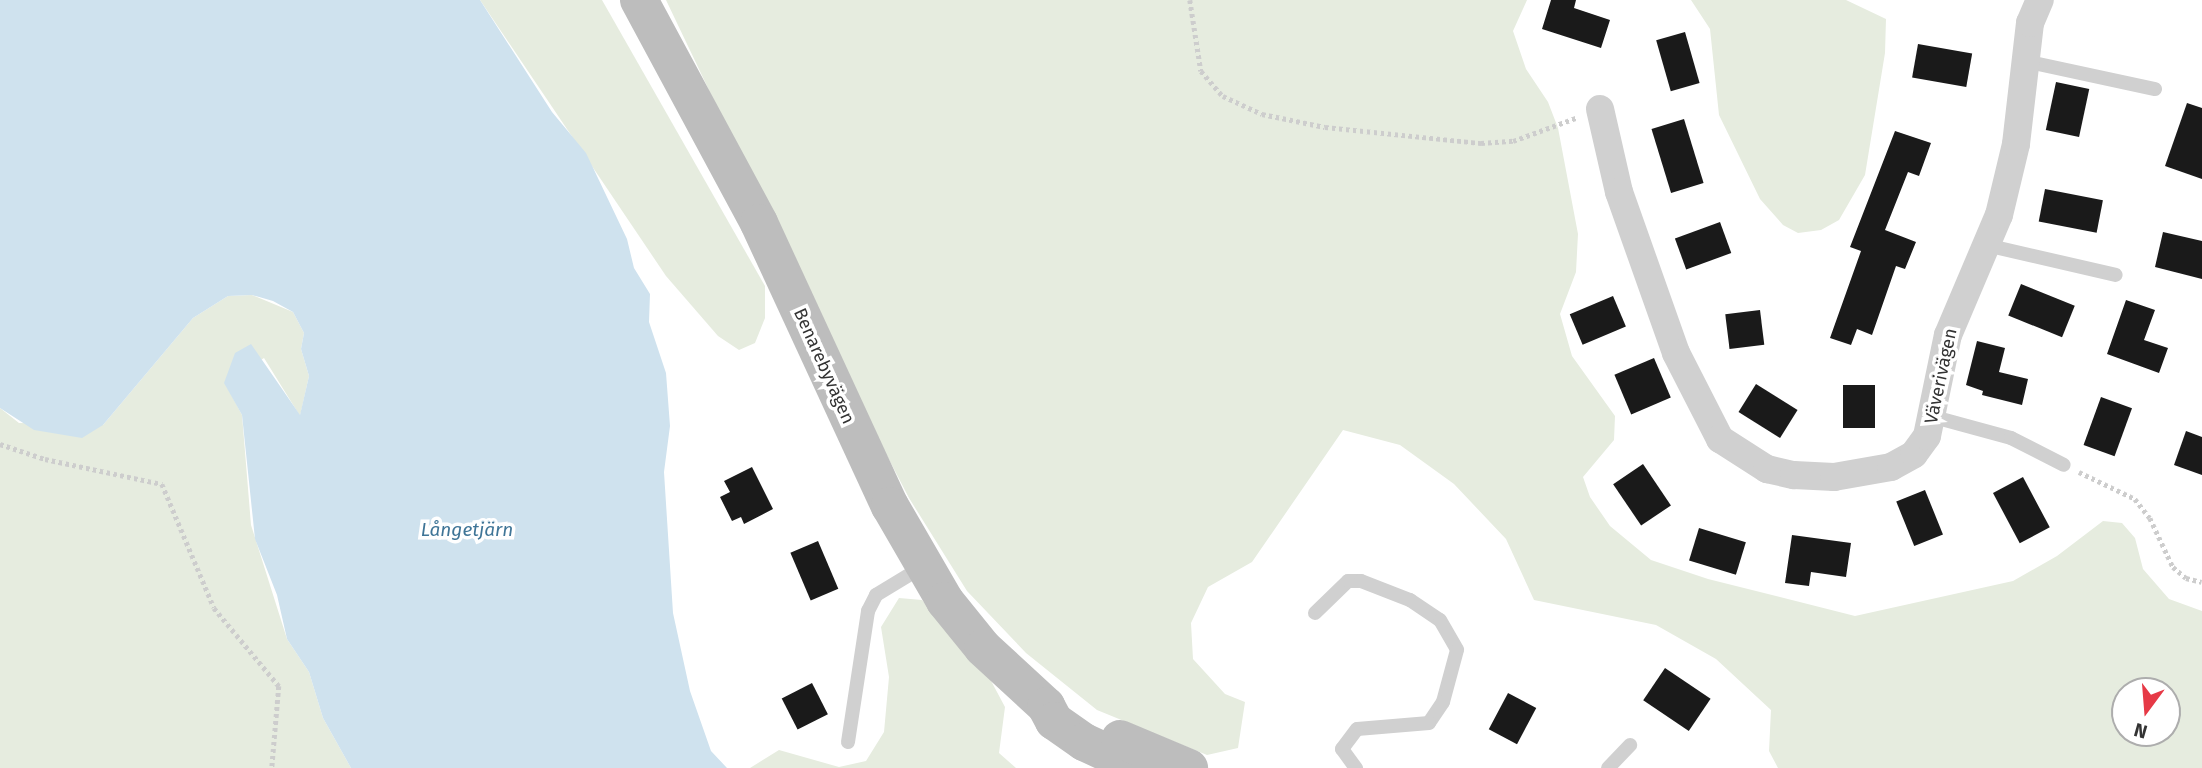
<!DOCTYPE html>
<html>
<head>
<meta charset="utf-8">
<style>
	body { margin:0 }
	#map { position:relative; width:2202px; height:768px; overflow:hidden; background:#fff; font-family:"Fira Sans",sans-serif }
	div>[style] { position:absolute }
	.green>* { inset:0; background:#e6ecdf }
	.water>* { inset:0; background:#cfe2ee }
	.building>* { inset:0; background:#1a1a1a; transform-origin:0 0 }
	.path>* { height:4.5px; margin-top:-2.25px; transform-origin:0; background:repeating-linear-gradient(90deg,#cdcdcd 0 3.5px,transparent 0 7px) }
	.lane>* { height:14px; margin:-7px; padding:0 7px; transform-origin:7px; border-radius:7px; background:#d0d0d0 }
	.street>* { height:28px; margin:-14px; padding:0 14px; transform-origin:14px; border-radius:14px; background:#d0d0d0 }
	.secondary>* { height:38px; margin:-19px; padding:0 19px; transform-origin:19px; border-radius:19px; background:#bdbdbd }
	span { translate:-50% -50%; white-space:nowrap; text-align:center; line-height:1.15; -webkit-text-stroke:7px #fff; paint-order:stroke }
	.street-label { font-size:18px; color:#333 }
	.water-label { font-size:19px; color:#3f7597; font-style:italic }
	.north { position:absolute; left:2111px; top:677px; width:70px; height:70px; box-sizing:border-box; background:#fff; border:2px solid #adadad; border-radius:50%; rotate:196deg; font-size:19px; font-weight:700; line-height:28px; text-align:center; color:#333 }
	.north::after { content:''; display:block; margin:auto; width:24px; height:32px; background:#e63946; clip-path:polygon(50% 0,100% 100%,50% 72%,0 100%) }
</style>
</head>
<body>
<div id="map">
	<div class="green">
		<div style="clip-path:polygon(480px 0,602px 0,765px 286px,765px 318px,755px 343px,739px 350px,718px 336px,666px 276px)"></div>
		<div style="clip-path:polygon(evenodd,666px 0,1527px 0,1513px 31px,1526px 69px,1548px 102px,1558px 128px,1578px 234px,1576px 272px,1560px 314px,1572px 356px,1615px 416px,1614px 440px,1583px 477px,1590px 497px,1610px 526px,1651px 560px,1708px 579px,1855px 616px,2013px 581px,2057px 556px,2103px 521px,2122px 523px,2135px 538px,2143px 569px,2169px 599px,2202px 611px,2202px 768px,1778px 768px,1769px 751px,1771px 710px,1716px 659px,1656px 625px,1534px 600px,1506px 539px,1454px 484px,1400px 445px,1343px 430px,1252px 562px,1208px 587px,1191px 623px,1193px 659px,1225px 694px,1245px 702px,1238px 748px,1207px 755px,1097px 710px,1026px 653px,967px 591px,909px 498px,840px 365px,666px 0,2125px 691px,2167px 691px,2167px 733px,2125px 733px,2125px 691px)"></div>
		<div style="clip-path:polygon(1691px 0,1846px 0,1886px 19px,1885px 53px,1865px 175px,1839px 220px,1821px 230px,1798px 233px,1783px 225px,1760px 199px,1719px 115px,1710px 29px)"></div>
		<div style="clip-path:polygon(252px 295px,293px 312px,304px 333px,301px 349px,309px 376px,300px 416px,264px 358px,225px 383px,242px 415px,251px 525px,287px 639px,309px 672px,323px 718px,351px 768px,0 768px,0 408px,19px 423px,103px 425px,193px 318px,228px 296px)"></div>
		<div style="clip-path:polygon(899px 598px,922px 600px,989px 677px,1005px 707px,999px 753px,1016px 768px,750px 768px,779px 750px,839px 767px,866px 761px,884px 732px,889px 677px,881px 627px)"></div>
	</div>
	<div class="water">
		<div style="clip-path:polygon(0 0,480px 0,552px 112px,586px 153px,627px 239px,634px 268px,650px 294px,649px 322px,666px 373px,670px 426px,664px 472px,673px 613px,690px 691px,711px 751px,727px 768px,351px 768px,323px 718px,309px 672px,287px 639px,277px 595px,255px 539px,242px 415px,224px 383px,235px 353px,251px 344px,300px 415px,309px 376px,301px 349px,304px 333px,293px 312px,273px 301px,252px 295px,228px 296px,193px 318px,103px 425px,82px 438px,34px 430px,0 408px)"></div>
	</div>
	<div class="building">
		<div style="clip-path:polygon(1551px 0,1576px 0,1574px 8px,1610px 20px,1601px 48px,1542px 29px)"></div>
		<div style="left:1685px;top:32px;width:53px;height:30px;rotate:74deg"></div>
		<div style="left:1918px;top:44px;width:55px;height:34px;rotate:10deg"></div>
		<div style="left:2056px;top:82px;width:34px;height:49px;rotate:12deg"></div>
		<div style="clip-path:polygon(2187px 103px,2202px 108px,2202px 179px,2165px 166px)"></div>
		<div style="left:1684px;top:119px;width:67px;height:34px;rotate:73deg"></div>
		<div style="clip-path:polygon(1895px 131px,1931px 143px,1919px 176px,1908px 172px,1885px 230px,1916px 242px,1905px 269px,1896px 266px,1872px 335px,1857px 329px,1851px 345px,1830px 338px,1861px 251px,1850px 247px)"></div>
		<div style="left:2045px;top:189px;width:59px;height:33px;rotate:11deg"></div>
		<div style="left:1720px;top:222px;width:33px;height:48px;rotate:70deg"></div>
		<div style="clip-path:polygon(2163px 232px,2202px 241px,2202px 279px,2155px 267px)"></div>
		<div style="left:2021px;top:284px;width:58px;height:34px;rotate:22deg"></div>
		<div style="left:1613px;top:296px;width:33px;height:47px;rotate:67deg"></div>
		<div style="clip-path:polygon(2126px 300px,2155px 310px,2144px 340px,2168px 348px,2159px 373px,2107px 354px)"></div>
		<div style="left:1760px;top:310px;width:35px;height:35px;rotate:83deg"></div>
		<div style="clip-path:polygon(1977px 341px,2005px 348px,1999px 372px,2028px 379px,2022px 405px,1982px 395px,1983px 391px,1966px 385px)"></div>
		<div style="left:1654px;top:358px;width:43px;height:43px;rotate:67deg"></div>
		<div style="left:1756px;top:384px;width:49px;height:33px;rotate:32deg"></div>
		<div style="left:1843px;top:385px;width:32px;height:43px"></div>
		<div style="left:2101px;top:397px;width:33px;height:51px;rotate:20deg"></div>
		<div style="clip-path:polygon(2186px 431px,2202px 437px,2202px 475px,2174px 465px)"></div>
		<div style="left:1643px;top:464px;width:50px;height:36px;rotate:56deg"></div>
		<div style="clip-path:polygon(752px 467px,773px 509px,744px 524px,741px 517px,732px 521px,720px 497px,730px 492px,724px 481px)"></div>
		<div style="left:2023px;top:477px;width:57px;height:34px;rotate:62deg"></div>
		<div style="left:1925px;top:490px;width:48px;height:31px;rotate:68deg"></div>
		<div style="left:1699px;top:528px;width:49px;height:34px;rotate:17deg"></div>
		<div style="clip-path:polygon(1792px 535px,1851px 543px,1846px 577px,1811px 572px,1809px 586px,1785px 583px)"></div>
		<div style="left:818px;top:541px;width:52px;height:30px;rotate:67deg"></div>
		<div style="left:1665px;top:668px;width:55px;height:39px;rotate:34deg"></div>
		<div style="left:812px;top:683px;width:35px;height:34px;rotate:63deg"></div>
		<div style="left:1508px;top:693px;width:32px;height:41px;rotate:28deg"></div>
	</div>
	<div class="path">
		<div style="left:1190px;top:0;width:72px;rotate:81.2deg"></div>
		<div style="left:1201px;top:71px;width:33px;rotate:49deg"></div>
		<div style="left:1223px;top:96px;width:43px;rotate:24.8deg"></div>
		<div style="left:1262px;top:114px;width:64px;rotate:11.7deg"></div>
		<div style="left:1325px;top:127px;width:157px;rotate:5.9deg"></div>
		<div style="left:1481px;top:143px;width:32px;rotate:-4deg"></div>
		<div style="left:1513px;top:141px;width:67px;rotate:-20.1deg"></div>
		<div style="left:0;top:444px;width:47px;rotate:18.4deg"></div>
		<div style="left:45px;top:459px;width:120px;rotate:12.1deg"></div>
		<div style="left:162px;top:484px;width:134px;rotate:67.2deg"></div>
		<div style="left:214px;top:608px;width:102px;rotate:50.2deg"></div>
		<div style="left:279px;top:686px;width:82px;rotate:94.9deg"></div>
		<div style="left:2079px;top:472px;width:62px;rotate:25.7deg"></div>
		<div style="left:2135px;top:499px;width:24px;rotate:52deg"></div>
		<div style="left:2150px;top:518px;width:54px;rotate:64.9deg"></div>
		<div style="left:2173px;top:567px;width:17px;rotate:40deg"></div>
		<div style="left:2186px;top:578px;width:16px;rotate:14deg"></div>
	</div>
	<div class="lane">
		<div style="left:2024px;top:61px;width:134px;rotate:12.1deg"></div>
		<div style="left:1986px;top:245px;width:133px;rotate:13deg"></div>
		<div style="left:1934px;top:417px;width:80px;rotate:15.3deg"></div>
		<div style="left:2011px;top:438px;width:59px;rotate:27deg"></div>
		<div style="left:1315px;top:613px;width:46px;rotate:-44.1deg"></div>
		<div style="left:1348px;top:581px;width:13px"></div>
		<div style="left:1361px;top:581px;width:53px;rotate:21.2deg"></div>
		<div style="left:1410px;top:600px;width:36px;rotate:34deg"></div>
		<div style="left:1440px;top:620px;width:34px;rotate:60deg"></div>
		<div style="left:1457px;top:650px;width:54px;rotate:105.1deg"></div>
		<div style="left:1443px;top:702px;width:25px;rotate:124deg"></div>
		<div style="left:1429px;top:723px;width:72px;rotate:175.2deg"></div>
		<div style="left:1357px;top:729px;width:25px;rotate:127deg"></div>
		<div style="left:1342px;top:749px;width:24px;rotate:54deg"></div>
		<div style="left:848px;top:742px;width:133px;rotate:-81.3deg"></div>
		<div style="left:868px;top:611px;width:18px;rotate:-63deg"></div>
		<div style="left:876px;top:595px;width:54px;rotate:-31.3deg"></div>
		<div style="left:1608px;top:768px;width:32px;rotate:-46deg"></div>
	</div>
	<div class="street">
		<div style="left:1600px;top:109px;width:85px;rotate:77.1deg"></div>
		<div style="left:1619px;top:192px;width:171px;rotate:70.5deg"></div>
		<div style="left:1676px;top:353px;width:97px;rotate:62.9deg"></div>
		<div style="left:1720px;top:439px;width:56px;rotate:32.6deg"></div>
		<div style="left:1767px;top:469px;width:28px;rotate:13deg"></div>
		<div style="left:1794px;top:475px;width:40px;rotate:2.9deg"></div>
		<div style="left:1834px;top:477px;width:58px;rotate:-10deg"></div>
		<div style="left:1891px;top:467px;width:26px;rotate:-29deg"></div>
		<div style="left:1914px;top:454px;width:22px;rotate:-54deg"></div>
		<div style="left:1927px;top:436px;width:103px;rotate:-78.3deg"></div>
		<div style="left:1948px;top:335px;width:130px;rotate:-67deg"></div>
		<div style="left:1999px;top:215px;width:73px;rotate:-76.5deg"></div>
		<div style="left:2016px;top:144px;width:122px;rotate:-83.4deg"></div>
		<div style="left:2030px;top:23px;width:25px;rotate:-67deg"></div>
	</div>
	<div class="secondary">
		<div style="left:639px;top:0;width:253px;rotate:61.7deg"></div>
		<div style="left:759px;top:223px;width:312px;rotate:65.2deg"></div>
		<div style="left:890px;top:506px;width:110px;rotate:59.9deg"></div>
		<div style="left:945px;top:601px;width:60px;rotate:51deg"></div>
		<div style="left:983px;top:648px;width:86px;rotate:42.6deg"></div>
		<div style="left:1046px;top:706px;width:17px;rotate:62deg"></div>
		<div style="left:1054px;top:721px;width:37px;rotate:35deg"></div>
		<div style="left:1084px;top:742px;width:62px;rotate:24.9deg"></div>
		<div style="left:1120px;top:739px;width:75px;rotate:22.8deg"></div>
	</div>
	<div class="street-label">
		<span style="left:824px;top:366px;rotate:66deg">Benarebyvägen</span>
		<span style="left:1941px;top:376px;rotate:-78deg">Väverivägen</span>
	</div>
	<div class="water-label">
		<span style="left:467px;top:530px">Långetjärn</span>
	</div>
	<div class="north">N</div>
</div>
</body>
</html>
